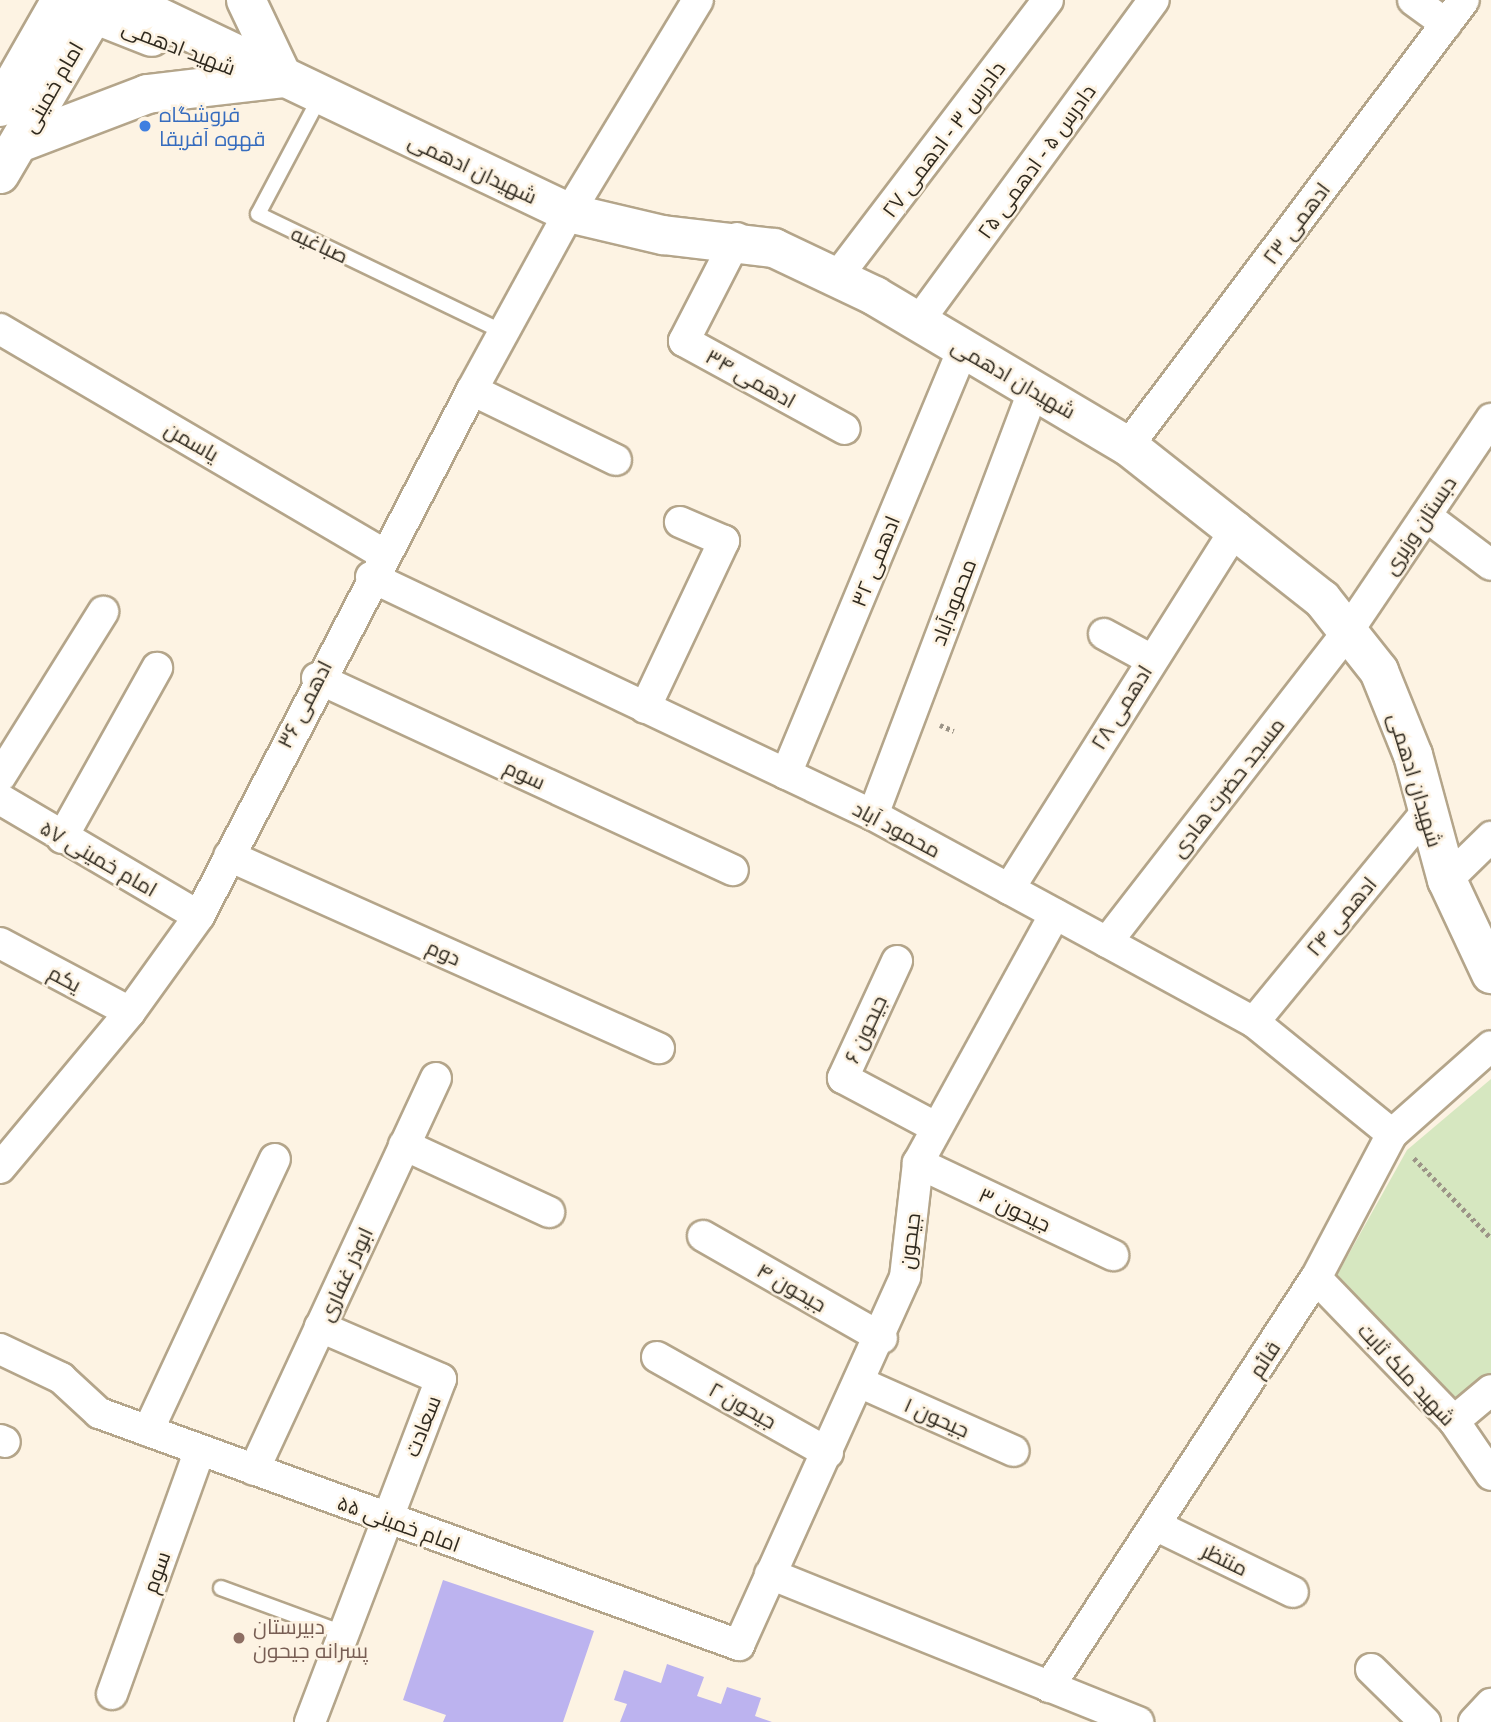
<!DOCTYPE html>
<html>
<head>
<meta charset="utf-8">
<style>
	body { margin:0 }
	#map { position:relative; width:1491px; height:1722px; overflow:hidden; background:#fdf3e3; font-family:"Noto Sans",Cairo,sans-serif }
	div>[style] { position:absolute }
	.green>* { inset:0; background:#d6e7c0 }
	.building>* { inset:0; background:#bcb3ef }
	.path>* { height:4.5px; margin-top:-2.25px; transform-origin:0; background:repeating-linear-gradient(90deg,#9c9487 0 3.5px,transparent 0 7px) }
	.roads { filter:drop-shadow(2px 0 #b4a58a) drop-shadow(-2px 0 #b4a58a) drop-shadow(0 2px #b4a58a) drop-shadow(0 -2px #b4a58a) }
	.lane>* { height:14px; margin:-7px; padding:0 7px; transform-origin:7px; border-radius:7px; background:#fff }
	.street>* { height:30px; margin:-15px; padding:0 15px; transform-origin:15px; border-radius:15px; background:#fff }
	.secondary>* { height:38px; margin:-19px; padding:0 19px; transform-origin:19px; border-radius:19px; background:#fff }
	.dots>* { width:19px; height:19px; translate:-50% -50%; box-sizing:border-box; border:4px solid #fdf3e3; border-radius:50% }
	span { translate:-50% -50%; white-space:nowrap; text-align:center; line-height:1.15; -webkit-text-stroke:5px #fdf3e3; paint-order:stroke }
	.street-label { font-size:21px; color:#2f291e }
	.shop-label { font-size:21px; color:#366cbe }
	.left { translate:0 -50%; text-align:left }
	.education-label { font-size:21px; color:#785e54 }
</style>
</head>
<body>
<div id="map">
	<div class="green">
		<div style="clip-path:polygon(1491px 1079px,1491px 1387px,1464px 1408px,1337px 1275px,1407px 1150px)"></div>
	</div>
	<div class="building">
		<div style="clip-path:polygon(443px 1580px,594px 1631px,563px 1722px,443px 1722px,446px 1715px,403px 1700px)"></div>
		<div style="clip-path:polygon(667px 1664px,704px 1677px,697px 1696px,721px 1704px,727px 1687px,761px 1698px,755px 1716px,772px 1722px,620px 1722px,627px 1704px,614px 1700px,624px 1670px,661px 1683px)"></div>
	</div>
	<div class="path">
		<div style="left:940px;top:725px;width:15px;rotate:23deg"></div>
		<div style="left:1414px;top:1158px;width:111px;rotate:46.1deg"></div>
	</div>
	<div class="roads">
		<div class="lane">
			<div style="left:320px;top:97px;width:132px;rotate:117.9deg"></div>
			<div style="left:258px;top:214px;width:272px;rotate:25.7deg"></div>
			<div style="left:221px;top:1588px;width:130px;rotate:20.2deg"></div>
		</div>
		<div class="street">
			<div style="left:1413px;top:0;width:41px;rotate:36deg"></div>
			<div style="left:737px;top:238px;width:116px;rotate:117.2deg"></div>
			<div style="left:684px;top:341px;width:183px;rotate:28.7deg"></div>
			<div style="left:837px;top:277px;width:348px;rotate:-52.7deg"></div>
			<div style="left:918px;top:322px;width:399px;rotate:-53.8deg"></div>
			<div style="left:0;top:329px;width:445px;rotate:30.4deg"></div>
			<div style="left:472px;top:390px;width:160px;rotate:25.9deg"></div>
			<div style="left:1128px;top:446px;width:558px;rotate:-53.01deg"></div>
			<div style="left:1426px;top:516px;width:81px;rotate:37deg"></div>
			<div style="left:371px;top:577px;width:556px;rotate:25.37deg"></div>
			<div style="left:873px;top:815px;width:266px;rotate:28.5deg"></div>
			<div style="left:1107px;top:942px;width:167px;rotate:28.6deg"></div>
			<div style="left:1254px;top:1022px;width:178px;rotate:39.1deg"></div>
			<div style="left:1104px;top:634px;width:52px;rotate:28.5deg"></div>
			<div style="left:317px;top:678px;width:458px;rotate:24.8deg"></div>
			<div style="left:645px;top:708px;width:185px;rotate:-64.7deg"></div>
			<div style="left:724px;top:541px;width:48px;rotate:-156.6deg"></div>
			<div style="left:786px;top:774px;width:461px;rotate:-67.4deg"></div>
			<div style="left:0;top:777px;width:195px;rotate:-58deg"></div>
			<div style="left:0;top:799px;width:231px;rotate:30.5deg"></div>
			<div style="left:873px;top:815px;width:454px;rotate:-69.3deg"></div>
			<div style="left:62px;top:838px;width:195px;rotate:-60.8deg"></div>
			<div style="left:229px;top:856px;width:471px;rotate:24.1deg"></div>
			<div style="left:1447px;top:880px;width:62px;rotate:-44.3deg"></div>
			<div style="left:1009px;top:889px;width:428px;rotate:-57.8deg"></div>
			<div style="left:1107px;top:942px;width:393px;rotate:-52.2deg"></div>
			<div style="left:1348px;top:631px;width:256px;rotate:-56deg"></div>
			<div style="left:0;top:943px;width:147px;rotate:28deg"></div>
			<div style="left:897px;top:961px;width:129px;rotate:114.8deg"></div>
			<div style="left:843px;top:1078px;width:106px;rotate:28deg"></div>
			<div style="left:1254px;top:1022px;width:274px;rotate:-50.6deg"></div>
			<div style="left:404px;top:1145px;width:160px;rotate:24.8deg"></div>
			<div style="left:918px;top:1163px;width:216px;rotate:25.3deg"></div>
			<div style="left:0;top:1168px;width:203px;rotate:-50.2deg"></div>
			<div style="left:130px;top:1012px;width:118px;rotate:-54.3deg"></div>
			<div style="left:199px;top:916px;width:593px;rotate:-62.57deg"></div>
			<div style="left:472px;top:390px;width:202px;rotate:-61.3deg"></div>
			<div style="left:569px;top:213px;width:249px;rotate:-58.8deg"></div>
			<div style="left:703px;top:1236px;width:206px;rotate:29.7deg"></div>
			<div style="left:1316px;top:1278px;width:199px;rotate:46deg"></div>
			<div style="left:1454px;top:1421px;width:65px;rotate:55.6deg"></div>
			<div style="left:0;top:1349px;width:68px;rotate:25.4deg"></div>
			<div style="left:61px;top:1378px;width:52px;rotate:42.6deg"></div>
			<div style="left:99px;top:1413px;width:681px;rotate:19.93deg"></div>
			<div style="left:739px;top:1645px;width:404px;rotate:-65.7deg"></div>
			<div style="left:905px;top:1277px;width:115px;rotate:-83.5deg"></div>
			<div style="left:918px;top:1163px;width:284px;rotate:-61.2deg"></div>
			<div style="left:657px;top:1357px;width:196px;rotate:29.3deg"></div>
			<div style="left:861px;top:1383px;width:167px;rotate:24deg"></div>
			<div style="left:1454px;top:1421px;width:48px;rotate:-40deg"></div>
			<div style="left:148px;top:1431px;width:300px;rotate:-65deg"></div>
			<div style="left:0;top:1440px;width:5px;rotate:22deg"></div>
			<div style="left:254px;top:1470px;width:432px;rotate:-65.1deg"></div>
			<div style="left:1157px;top:1526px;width:151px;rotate:25.9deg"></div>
			<div style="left:770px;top:1574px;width:397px;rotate:21.9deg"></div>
			<div style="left:1371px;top:1669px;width:76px;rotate:44.5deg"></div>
			<div style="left:1049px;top:1687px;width:488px;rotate:-56.9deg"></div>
			<div style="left:1316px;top:1278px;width:163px;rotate:-62.2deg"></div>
			<div style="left:1392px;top:1134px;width:132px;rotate:-41.6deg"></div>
			<div style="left:112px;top:1694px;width:259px;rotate:-70.2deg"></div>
			<div style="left:310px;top:1722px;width:367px;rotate:-69.1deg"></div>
			<div style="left:441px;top:1379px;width:132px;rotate:-156.7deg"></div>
			<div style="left:1474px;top:1722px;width:25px;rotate:-47deg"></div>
		</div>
		<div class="secondary">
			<div style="left:82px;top:0;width:18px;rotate:49deg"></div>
			<div style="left:94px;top:14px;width:62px;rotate:21.6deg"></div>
			<div style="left:123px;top:0;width:494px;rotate:25.5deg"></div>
			<div style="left:569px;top:213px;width:97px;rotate:13.2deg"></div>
			<div style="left:663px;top:235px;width:112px;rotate:6.7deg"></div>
			<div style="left:774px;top:248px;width:112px;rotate:25.4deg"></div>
			<div style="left:875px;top:296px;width:294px;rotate:30.7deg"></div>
			<div style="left:1128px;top:446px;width:247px;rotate:38.3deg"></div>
			<div style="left:1322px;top:599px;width:92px;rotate:51.6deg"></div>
			<div style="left:1379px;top:671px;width:91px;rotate:68deg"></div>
			<div style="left:1413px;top:755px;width:130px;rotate:74.8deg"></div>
			<div style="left:1447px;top:880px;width:104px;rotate:64.9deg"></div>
			<div style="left:246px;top:0;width:86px;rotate:64.6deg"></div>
			<div style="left:0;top:107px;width:123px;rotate:-60.3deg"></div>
			<div style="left:19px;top:143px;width:137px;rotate:-20.9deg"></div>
			<div style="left:147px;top:94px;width:137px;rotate:-6.7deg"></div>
			<div style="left:0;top:174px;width:202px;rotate:-59.6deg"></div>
		</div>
	</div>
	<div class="dots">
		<div style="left:145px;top:126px;background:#3f7fe0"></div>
		<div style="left:239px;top:1638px;background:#8d6e63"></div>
	</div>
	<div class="street-label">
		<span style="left:179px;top:47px;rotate:21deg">شهید ادهمی</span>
		<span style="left:52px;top:87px;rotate:-60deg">امام خمینی</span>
		<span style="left:943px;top:139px;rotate:-53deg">دادرس ۳ - ادهمی ۲۷</span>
		<span style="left:1036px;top:161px;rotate:-54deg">دادرس ۵ - ادهمی ۲۵</span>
		<span style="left:473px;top:168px;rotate:25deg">شهیدان ادهمی</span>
		<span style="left:1296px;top:223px;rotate:-53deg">ادهمی ۲۳</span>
		<span style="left:320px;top:244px;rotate:25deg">صباغیه</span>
		<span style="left:751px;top:378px;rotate:29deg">ادهمی ۳۴</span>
		<span style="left:1014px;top:378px;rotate:30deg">شهیدان ادهمی</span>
		<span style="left:192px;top:441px;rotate:30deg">یاسمن</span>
		<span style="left:1419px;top:525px;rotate:-56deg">دبستان وزیری</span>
		<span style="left:875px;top:561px;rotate:-68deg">ادهمی ۳۲</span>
		<span style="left:953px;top:602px;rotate:-69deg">محمودآباد</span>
		<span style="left:304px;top:704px;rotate:-63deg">ادهمی ۳۶</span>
		<span style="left:1121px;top:707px;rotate:-58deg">ادهمی ۲۸</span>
		<span style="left:525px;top:774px;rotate:25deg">سوم</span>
		<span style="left:1416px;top:780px;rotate:73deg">شهیدان ادهمی</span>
		<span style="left:1227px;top:787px;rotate:-52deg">مسجد حضرت هادی</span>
		<span style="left:897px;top:829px;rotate:28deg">محمود آباد</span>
		<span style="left:99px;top:858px;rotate:30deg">امام خمینی ۵۷</span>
		<span style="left:1341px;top:916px;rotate:-50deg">ادهمی ۲۴</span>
		<span style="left:444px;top:952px;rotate:24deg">دوم</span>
		<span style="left:65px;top:978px;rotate:28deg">یکم</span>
		<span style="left:865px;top:1029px;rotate:-65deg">جیحون ۶</span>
		<span style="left:1015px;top:1209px;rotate:25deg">جیحون ۳</span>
		<span style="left:909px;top:1241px;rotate:-83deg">جیحون</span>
		<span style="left:345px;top:1274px;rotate:-65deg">ابوذر غفاری</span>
		<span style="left:792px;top:1287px;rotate:30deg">جیحون ۴</span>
		<span style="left:1264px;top:1359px;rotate:-57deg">قائم</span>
		<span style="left:1407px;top:1374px;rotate:47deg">شهید ملک ثابت</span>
		<span style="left:743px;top:1405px;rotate:29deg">جیحون ۲</span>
		<span style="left:937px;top:1417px;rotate:24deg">جیحون ۱</span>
		<span style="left:422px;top:1426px;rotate:-68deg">سعادت</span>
		<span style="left:399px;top:1523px;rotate:20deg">امام خمینی ۵۵</span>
		<span style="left:1225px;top:1559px;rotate:26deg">منتظر</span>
		<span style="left:156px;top:1572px;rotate:-70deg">سوم</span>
	</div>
	<div class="shop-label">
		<span class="left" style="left:159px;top:126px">فروشگاه<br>قهوه آفریقا</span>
	</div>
	<div class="education-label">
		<span class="left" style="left:253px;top:1638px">دبیرستان<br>پسرانه جیحون</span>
	</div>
</div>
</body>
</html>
